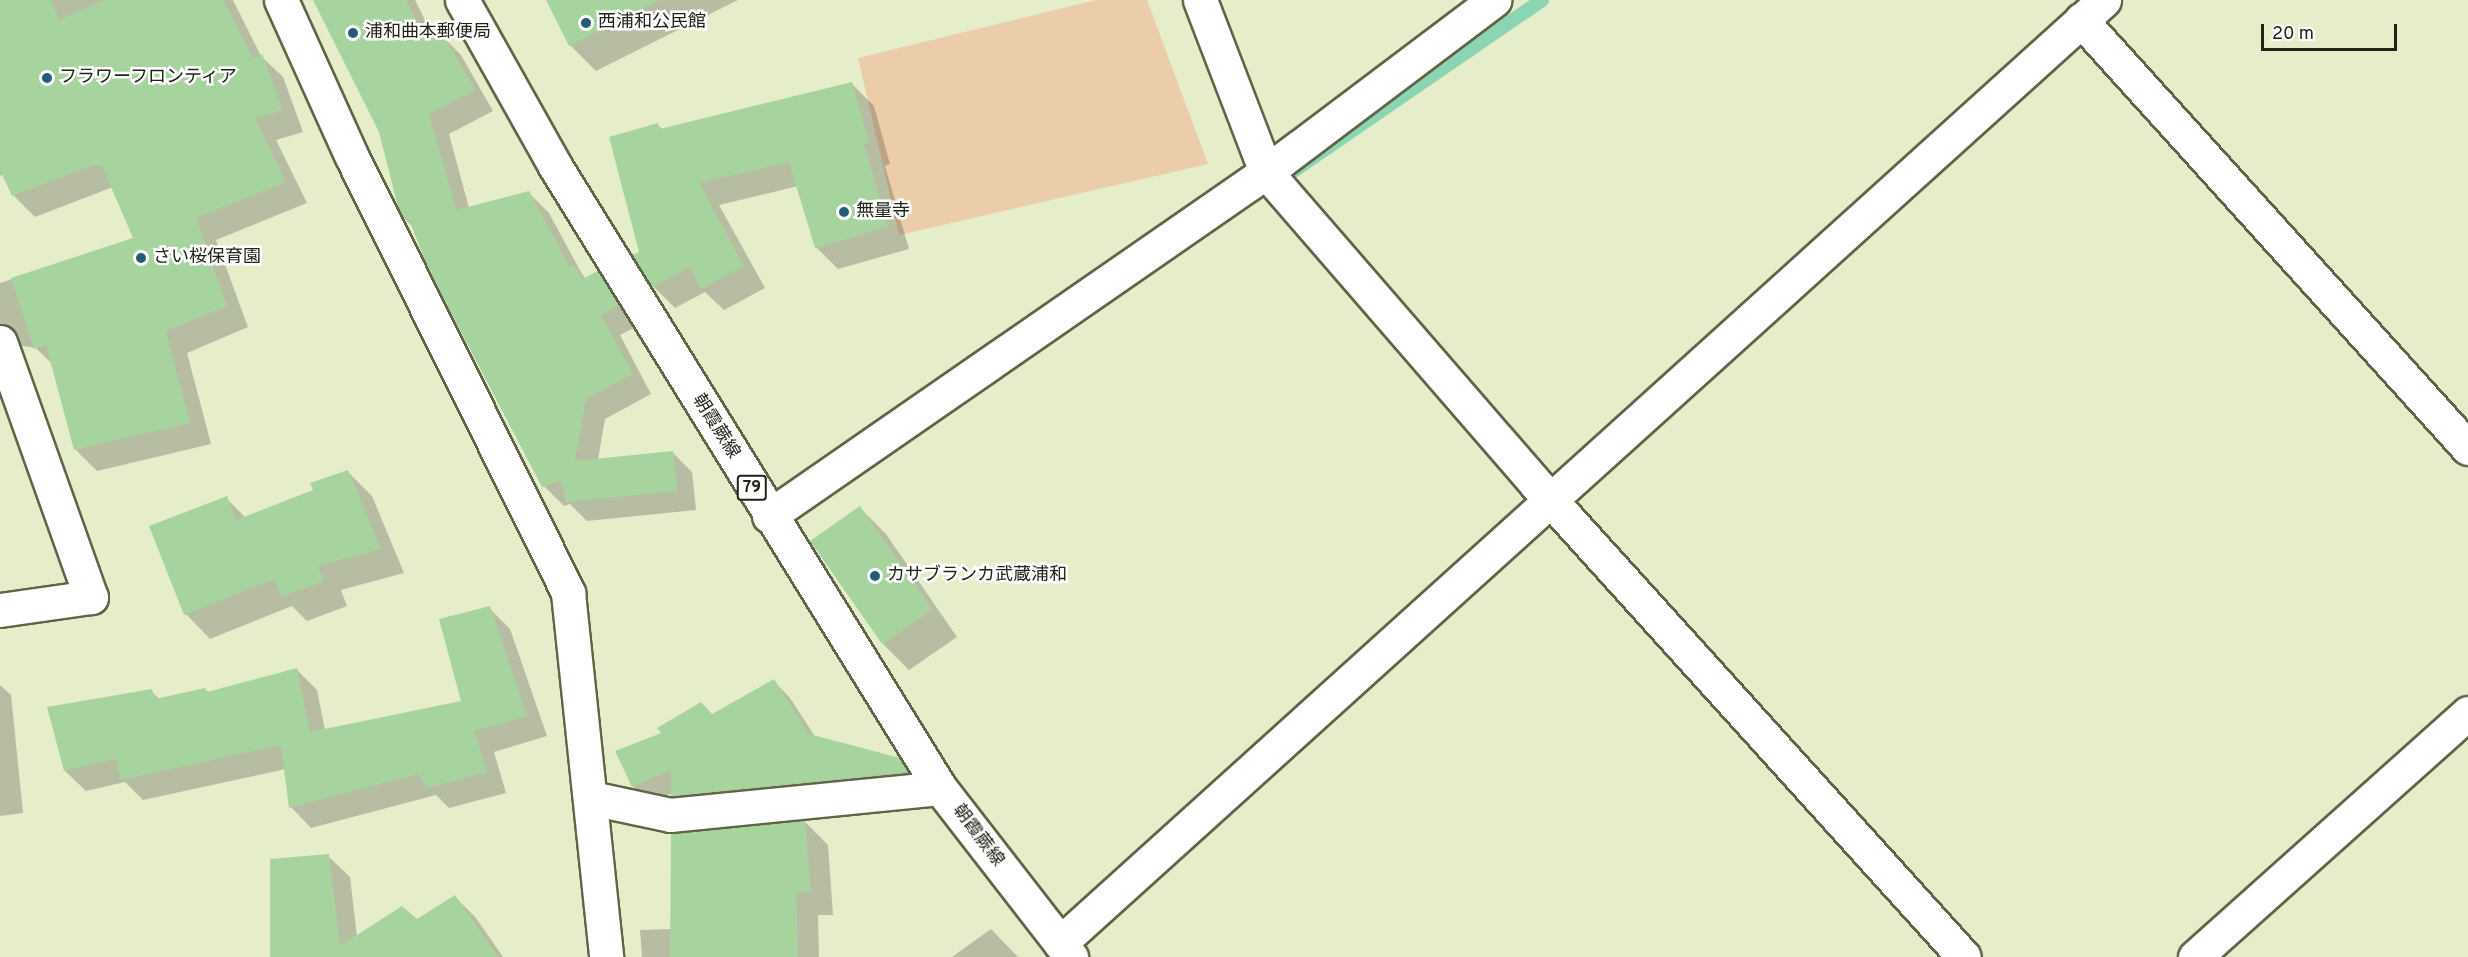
<!DOCTYPE html>
<html>
<head>
<meta charset="utf-8">
<style>
	body { margin:0 }
	#map { position:relative; width:2468px; height:957px; overflow:hidden; background:#e5edcb; font-family:Overpass,"Noto Sans JP",sans-serif }
	div>[style] { position:absolute }
	.green>* { inset:0; background:#eccdaa }
	.shadow>* { inset:0; background:#0003 }
	.stream>* { height:14px; margin:-7px; padding:0 7px; transform-origin:7px; border-radius:7px; background:#8cd5b3 }
	.building>* { inset:0; background:#a7d49e; transform-origin:0 0 }
	.roads { filter:drop-shadow(2px 0 #5f6547) drop-shadow(-2px 0 #5f6547) drop-shadow(0 2px #5f6547) drop-shadow(0 -2px #5f6547) }
	.street>* { height:33px; margin:-16.5px; padding:0 16.5px; transform-origin:16.5px; border-radius:16.5px; background:#fff }
	.primary>* { height:33px; margin:-16.5px; padding:0 16.5px; transform-origin:16.5px; border-radius:16.5px; background:#fff }
	.dots>* { width:16px; height:16px; translate:-50% -50%; box-sizing:border-box; border:3px solid #fff; border-radius:50% }
	span { translate:-50% -50%; white-space:nowrap; text-align:center; line-height:1.15; -webkit-text-stroke:5px #fff; paint-order:stroke }
	.shield-label span { padding:2px 4px; background:#fff; border:2px solid; border-radius:4px; -webkit-text-stroke-width:0 }
	.shield-label { font-size:16px; color:#212317; font-weight:700 }
	.poi-label { font-size:18px; color:#212317 }
	.left { translate:0 -50%; text-align:left }
	.street-label { font-size:18px; color:#212317 }
	.scale { position:absolute; left:2261px; top:24px; width:136px; height:27px; box-sizing:border-box; border:3px solid #212317; border-top:0; padding-left:8px; font-size:18px; line-height:21px; white-space:nowrap; color:#212317; -webkit-text-stroke:4px #fff; paint-order:stroke }
</style>
</head>
<body>
<div id="map">
	<div class="green">
		<div style="clip-path:polygon(1096px 0,1147px 0,1208px 164px,899px 235px,858px 58px)"></div>
	</div>
	<div class="shadow">
		<div style="clip-path:polygon(7px 0,233px 0,261px 56px,283px 77px,303px 132px,276px 140px,307px 203px,216px 240px,248px 327px,187px 353px,211px 444px,97px 471px,76px 450px,53px 365px,36px 348px,16px 345px,0 364px,0 283px,135px 239px,113px 187px,35px 217px,13px 195px,4px 174px,0 176px,0 4px)"></div>
		<div style="clip-path:polygon(318px 0,415px 0,434px 39px,441px 35px,461px 55px,493px 111px,449px 134px,469px 208px,529px 193px,549px 213px,582px 274px,586px 279px,598px 273px,618px 293px,638px 326px,620px 335px,651px 394px,605px 419px,598px 460px,672px 452px,692px 472px,696px 510px,587px 521px,570px 504px,564px 506px,544px 486px,414px 228px,405px 219px,381px 131px)"></div>
		<div style="clip-path:polygon(547px 0,738px 0,596px 71px,570px 45px)"></div>
		<div style="clip-path:polygon(852px 84px,874px 106px,890px 164px,885px 166px,909px 249px,838px 269px,816px 247px,798px 186px,719px 205px,765px 288px,724px 310px,705px 292px,675px 308px,653px 286px,641px 253px,658px 125px,663px 130px)"></div>
		<div style="clip-path:polygon(348px 472px,372px 496px,404px 573px,341px 590px,347px 606px,307px 621px,292px 606px,210px 639px,186px 614px,226px 498px,246px 518px,315px 491px)"></div>
		<div style="clip-path:polygon(860px 508px,886px 534px,957px 637px,909px 670px,882px 643px,812px 541px)"></div>
		<div style="clip-path:polygon(489px 608px,510px 629px,547px 736px,494px 752px,506px 793px,449px 808px,436px 795px,311px 828px,291px 807px,286px 769px,143px 800px,125px 782px,86px 791px,65px 771px,151px 691px,160px 700px,205px 689px,209px 693px,297px 670px,317px 690px,325px 730px,463px 702px)"></div>
		<div style="clip-path:polygon(774px 681px,790px 698px,816px 738px,899px 760px,916px 777px,689px 812px,672px 793px,649px 803px,633px 786px,713px 716px)"></div>
		<div style="clip-path:polygon(0 685px,11px 695px,23px 813px,0 816px)"></div>
		<div style="clip-path:polygon(805px 822px,828px 845px,833px 915px,818px 915px,819px 957px,642px 957px,640px 930px,672px 929px)"></div>
		<div style="clip-path:polygon(328px 856px,350px 877px,357px 937px,417px 921px,455px 897px,476px 918px,503px 957px,282px 957px)"></div>
		<div style="clip-path:polygon(991px 929px,1018px 957px,952px 957px)"></div>
	</div>
	<div class="stream">
		<div style="left:1289px;top:174px;width:307px;rotate:-34.5deg"></div>
	</div>
	<div class="building">
		<div style="clip-path:polygon(0 0,51px 0,59px 20px,104px 0,223px 0,253px 58px,262px 54px,283px 110px,255px 118px,286px 182px,196px 218px,227px 306px,166px 331px,190px 423px,74px 450px,46px 345px,34px 349px,11px 278px,133px 238px,102px 166px,93px 165px,12px 196px,0 170px)"></div>
		<div style="clip-path:polygon(313px 0,406px 0,426px 41px,442px 33px,475px 90px,429px 114px,456px 210px,529px 191px,569px 266px,574px 265px,582px 279px,598px 271px,619px 305px,601px 315px,633px 374px,586px 399px,575px 461px,673px 451px,677px 491px,566px 502px,561px 481px,542px 487px,429px 271px,409px 219px,404px 220px,398px 207px,379px 132px)"></div>
		<div style="clip-path:polygon(546px 0,660px 0,569px 46px)"></div>
		<div style="clip-path:polygon(852px 82px,869px 143px,864px 144px,888px 227px,815px 248px,789px 162px,699px 183px,744px 266px,701px 289px,690px 267px,652px 287px,632px 255px,639px 252px,609px 137px,658px 123px,660px 129px)"></div>
		<div style="clip-path:polygon(348px 470px,381px 549px,318px 566px,324px 581px,281px 597px,274px 579px,184px 615px,149px 526px,227px 496px,236px 520px,313px 490px,310px 483px)"></div>
		<div style="left:860px;top:506px;width:126px;height:61px;rotate:55deg"></div>
		<div style="clip-path:polygon(490px 606px,527px 716px,474px 731px,487px 772px,427px 788px,418px 774px,289px 808px,281px 745px,121px 780px,116px 759px,64px 771px,47px 707px,152px 689px,155px 699px,205px 688px,207px 692px,297px 668px,310px 732px,461px 701px,439px 619px)"></div>
		<div style="clip-path:polygon(774px 679px,809px 734px,900px 758px,908px 772px,671px 796px,671px 770px,632px 787px,615px 751px,661px 733px,657px 728px,701px 702px,712px 714px)"></div>
		<div style="clip-path:polygon(805px 820px,811px 892px,796px 893px,798px 957px,670px 957px,671px 834px)"></div>
		<div style="clip-path:polygon(329px 854px,340px 946px,402px 906px,417px 919px,455px 895px,498px 957px,270px 957px,270px 859px)"></div>
	</div>
	<div class="roads">
		<div class="street">
			<div style="left:281px;top:0;width:170px;rotate:65.7deg"></div>
			<div style="left:351px;top:155px;width:489px;rotate:63.6deg"></div>
			<div style="left:568px;top:593px;width:366px;rotate:84deg"></div>
			<div style="left:1200px;top:0;width:184px;rotate:69deg"></div>
			<div style="left:1266px;top:172px;width:414px;rotate:49.1deg"></div>
			<div style="left:1537px;top:485px;width:636px;rotate:47.87deg"></div>
			<div style="left:2081px;top:20px;width:577px;rotate:47.88deg"></div>
			<div style="left:0;top:342px;width:271px;rotate:70.4deg"></div>
			<div style="left:91px;top:597px;width:92px;rotate:171.9deg"></div>
			<div style="left:769px;top:516px;width:604px;rotate:-34.69deg"></div>
			<div style="left:1266px;top:172px;width:286px;rotate:-37deg"></div>
			<div style="left:591px;top:798px;width:81px;rotate:12.1deg"></div>
			<div style="left:670px;top:815px;width:271px;rotate:-5.7deg"></div>
			<div style="left:1060px;top:943px;width:1407px;rotate:-42.09deg"></div>
			<div style="left:2195px;top:957px;width:366px;rotate:-41.8deg"></div>
		</div>
		<div class="primary">
			<div style="left:462px;top:0;width:190px;rotate:60.7deg"></div>
			<div style="left:555px;top:166px;width:732px;rotate:58.24deg"></div>
			<div style="left:940px;top:788px;width:214px;rotate:52.2deg"></div>
		</div>
	</div>
	<div class="dots">
		<div style="left:586px;top:23px;background:#245c76"></div>
		<div style="left:353px;top:33px;background:#245c76"></div>
		<div style="left:47px;top:78px;background:#245c76"></div>
		<div style="left:844px;top:212px;background:#245c76"></div>
		<div style="left:141px;top:258px;background:#245c76"></div>
		<div style="left:875px;top:576px;background:#245c76"></div>
	</div>
	<div class="shield-label">
		<span style="left:752px;top:488px">79</span>
	</div>
	<div class="poi-label">
		<span class="left" style="left:598px;top:23px">西浦和公民館</span>
		<span class="left" style="left:365px;top:33px">浦和曲本郵便局</span>
		<span class="left" style="left:59px;top:78px">フラワーフロンティア</span>
		<span class="left" style="left:856px;top:212px">無量寺</span>
		<span class="left" style="left:153px;top:258px">さい桜保育園</span>
		<span class="left" style="left:887px;top:576px">カサブランカ武蔵浦和</span>
	</div>
	<div class="street-label">
		<span style="left:715px;top:427px;rotate:58deg">朝霞蕨線</span>
		<span style="left:977px;top:836px;rotate:53deg">朝霞蕨線</span>
	</div>
	<div class="scale">20 m</div>
</div>
</body>
</html>
